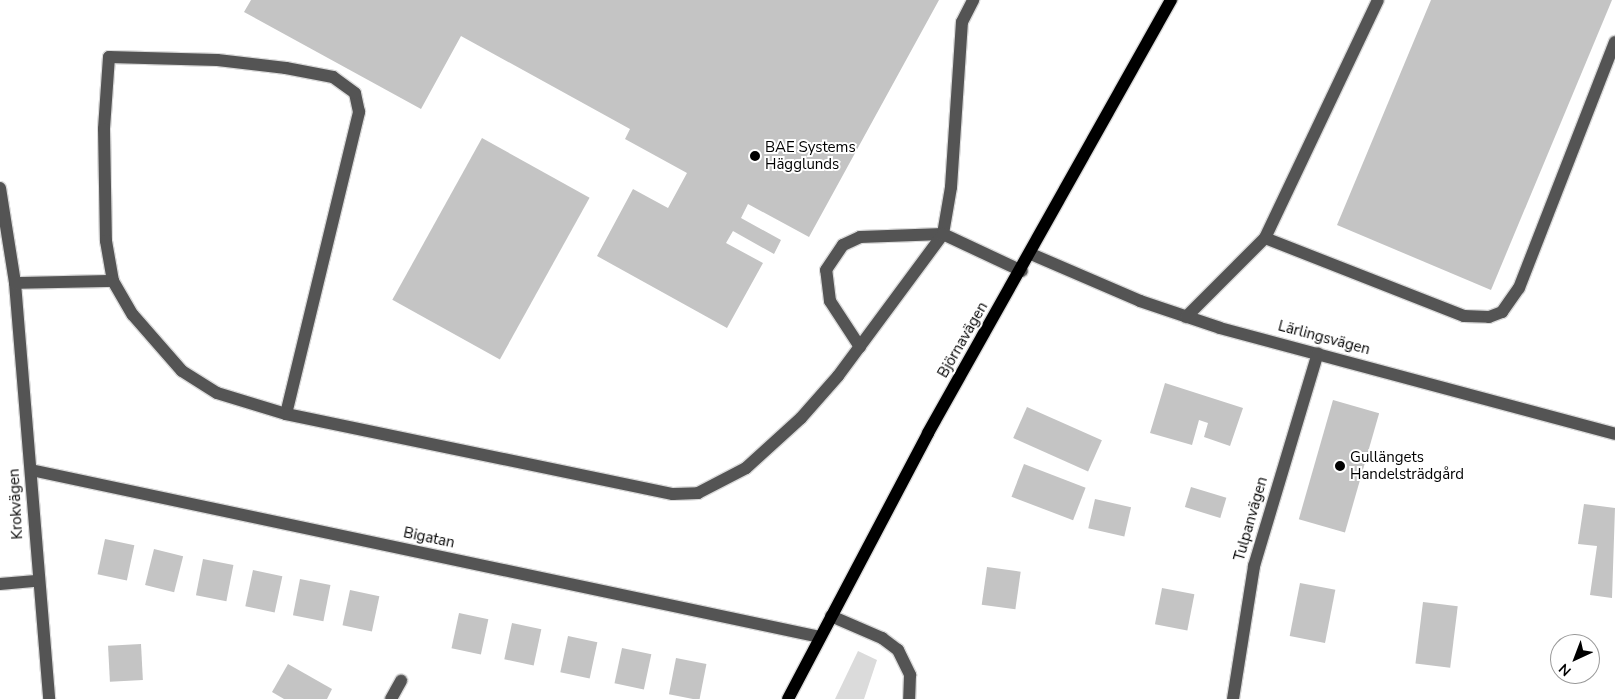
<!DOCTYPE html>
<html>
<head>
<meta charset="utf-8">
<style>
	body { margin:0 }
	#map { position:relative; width:1615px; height:699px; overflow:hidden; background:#fff; font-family:"Nunito Sans",sans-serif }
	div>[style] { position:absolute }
	.green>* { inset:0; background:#dbdbdb }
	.building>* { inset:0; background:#c4c4c4; transform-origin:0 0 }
	.roads { filter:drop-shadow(1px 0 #dbdbdb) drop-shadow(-1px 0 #dbdbdb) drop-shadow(0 1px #dbdbdb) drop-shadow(0 -1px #dbdbdb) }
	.minor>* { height:12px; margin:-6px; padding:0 6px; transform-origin:6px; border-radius:6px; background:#545454 }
	.major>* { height:12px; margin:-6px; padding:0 6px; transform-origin:6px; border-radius:6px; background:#000 }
	.dots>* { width:14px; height:14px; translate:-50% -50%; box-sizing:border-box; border:2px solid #fff; border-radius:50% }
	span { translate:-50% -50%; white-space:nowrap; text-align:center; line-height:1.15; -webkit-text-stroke:4px #fff; paint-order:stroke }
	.poi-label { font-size:15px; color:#000 }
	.left { translate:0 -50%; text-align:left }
	.street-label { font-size:15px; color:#000 }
	.north { position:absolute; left:1550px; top:634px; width:50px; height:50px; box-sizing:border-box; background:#fff; border:1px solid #999; border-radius:50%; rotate:223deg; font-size:14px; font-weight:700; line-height:20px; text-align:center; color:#000 }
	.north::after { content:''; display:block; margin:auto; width:18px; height:22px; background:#000; clip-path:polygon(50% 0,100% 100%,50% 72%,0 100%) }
</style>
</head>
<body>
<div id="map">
	<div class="green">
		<div style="clip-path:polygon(858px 651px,877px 660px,864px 699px,835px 699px)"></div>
	</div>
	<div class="building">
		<div style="clip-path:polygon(251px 0,939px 0,809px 237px,748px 204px,741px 218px,781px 240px,774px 254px,733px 231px,726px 243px,763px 263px,727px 328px,597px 256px,633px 189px,668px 208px,687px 173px,625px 139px,630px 129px,461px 36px,421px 109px,244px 12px)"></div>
		<div style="clip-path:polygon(1431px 0,1612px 0,1491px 290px,1337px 225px)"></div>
		<div style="left:482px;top:138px;width:123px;height:185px;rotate:29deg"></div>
		<div style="clip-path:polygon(1165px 383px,1243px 408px,1230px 446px,1204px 437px,1208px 423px,1199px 420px,1192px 445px,1150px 433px)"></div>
		<div style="left:1333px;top:400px;width:48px;height:124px;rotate:16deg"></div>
		<div style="left:1027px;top:407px;width:82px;height:34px;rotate:24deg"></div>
		<div style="left:1024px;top:464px;width:66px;height:35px;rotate:21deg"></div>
		<div style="left:1191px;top:487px;width:37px;height:21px;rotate:17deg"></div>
		<div style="left:1095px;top:499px;width:37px;height:30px;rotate:13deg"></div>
		<div style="clip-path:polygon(1584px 504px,1615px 508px,1612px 598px,1590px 595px,1597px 546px,1578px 544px)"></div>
		<div style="left:105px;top:539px;width:30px;height:36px;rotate:12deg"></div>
		<div style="left:154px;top:549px;width:30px;height:37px;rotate:14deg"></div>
		<div style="left:203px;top:559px;width:31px;height:37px;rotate:11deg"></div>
		<div style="left:987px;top:567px;width:34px;height:38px;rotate:8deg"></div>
		<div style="left:253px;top:570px;width:30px;height:37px;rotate:12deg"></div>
		<div style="left:300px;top:579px;width:31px;height:37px;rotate:11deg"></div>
		<div style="left:1300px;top:583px;width:36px;height:54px;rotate:11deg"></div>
		<div style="left:1162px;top:588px;width:33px;height:37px;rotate:11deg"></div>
		<div style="left:350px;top:590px;width:30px;height:36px;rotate:12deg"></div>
		<div style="left:1423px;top:602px;width:35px;height:62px;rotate:7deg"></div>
		<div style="left:459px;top:613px;width:30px;height:36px;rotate:12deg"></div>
		<div style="left:512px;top:623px;width:30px;height:37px;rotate:12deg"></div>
		<div style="left:568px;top:636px;width:30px;height:37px;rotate:12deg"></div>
		<div style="left:141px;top:644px;width:36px;height:33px;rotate:87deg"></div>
		<div style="left:622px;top:648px;width:30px;height:36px;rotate:12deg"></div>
		<div style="left:676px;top:658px;width:31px;height:37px;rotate:11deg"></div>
		<div style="clip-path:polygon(288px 664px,332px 689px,327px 699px,284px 699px,272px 692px)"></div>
	</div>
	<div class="roads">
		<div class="minor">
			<div style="left:0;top:188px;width:96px;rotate:81deg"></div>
			<div style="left:15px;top:283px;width:417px;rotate:85.3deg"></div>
			<div style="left:1265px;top:238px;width:214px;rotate:21.4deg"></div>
			<div style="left:1464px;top:316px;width:25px;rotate:2deg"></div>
			<div style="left:1489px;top:317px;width:14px;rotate:-21deg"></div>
			<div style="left:1502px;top:312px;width:29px;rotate:-55deg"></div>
			<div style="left:1519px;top:288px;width:264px;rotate:-68.7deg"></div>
			<div style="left:1031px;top:254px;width:119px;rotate:23.3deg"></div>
			<div style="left:1140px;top:301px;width:84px;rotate:18.6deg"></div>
			<div style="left:1220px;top:328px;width:409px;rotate:15deg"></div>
			<div style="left:15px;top:283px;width:98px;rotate:-1.2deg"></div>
			<div style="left:1186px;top:317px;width:112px;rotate:-45deg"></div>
			<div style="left:1265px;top:238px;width:263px;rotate:-64.6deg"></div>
			<div style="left:860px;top:347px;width:55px;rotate:-123.1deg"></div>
			<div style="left:830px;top:301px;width:31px;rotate:-97deg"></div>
			<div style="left:826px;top:270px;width:30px;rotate:-56deg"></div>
			<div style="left:843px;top:245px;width:19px;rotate:-25deg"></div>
			<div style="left:860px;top:237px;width:83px;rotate:-2.1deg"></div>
			<div style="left:943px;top:234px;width:48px;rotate:-80.3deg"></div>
			<div style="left:951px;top:187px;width:165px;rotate:-86.2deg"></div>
			<div style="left:962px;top:22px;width:25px;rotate:-63deg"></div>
			<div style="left:286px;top:414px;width:311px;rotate:-76.4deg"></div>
			<div style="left:359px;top:112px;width:19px;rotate:-102deg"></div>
			<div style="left:355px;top:93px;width:27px;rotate:-144deg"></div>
			<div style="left:333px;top:77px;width:48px;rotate:-169.2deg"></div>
			<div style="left:286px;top:68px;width:69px;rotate:-173.4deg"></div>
			<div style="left:217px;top:60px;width:108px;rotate:-178.4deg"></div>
			<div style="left:109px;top:57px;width:72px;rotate:94deg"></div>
			<div style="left:104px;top:129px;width:112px;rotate:89deg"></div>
			<div style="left:106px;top:241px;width:41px;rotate:80.1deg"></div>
			<div style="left:113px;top:281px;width:39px;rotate:60deg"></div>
			<div style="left:133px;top:315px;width:74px;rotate:48.8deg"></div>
			<div style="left:182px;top:371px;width:41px;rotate:32.2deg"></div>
			<div style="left:217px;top:393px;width:72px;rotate:16.9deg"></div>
			<div style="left:286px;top:414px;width:395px;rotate:11.7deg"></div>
			<div style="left:673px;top:494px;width:25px;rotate:-2deg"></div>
			<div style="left:698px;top:493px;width:54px;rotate:-27.5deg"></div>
			<div style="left:746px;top:468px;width:74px;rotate:-42.3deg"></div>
			<div style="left:801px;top:418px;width:56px;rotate:-48.6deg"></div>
			<div style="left:838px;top:376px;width:177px;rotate:-53.5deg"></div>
			<div style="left:943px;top:234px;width:87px;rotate:25.1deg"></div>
			<div style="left:31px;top:470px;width:806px;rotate:11.95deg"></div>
			<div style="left:0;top:584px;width:36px;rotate:-5deg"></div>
			<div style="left:831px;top:616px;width:56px;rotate:23.3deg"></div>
			<div style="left:882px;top:638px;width:20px;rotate:37deg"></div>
			<div style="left:898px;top:650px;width:28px;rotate:64deg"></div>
			<div style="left:910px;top:675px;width:24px;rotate:92deg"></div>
			<div style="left:391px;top:699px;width:21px;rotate:-61deg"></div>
			<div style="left:1233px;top:699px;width:135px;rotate:-81deg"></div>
			<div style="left:1254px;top:566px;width:222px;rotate:-73.3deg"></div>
		</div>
		<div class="major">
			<div style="left:788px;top:699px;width:301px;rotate:-62.2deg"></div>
			<div style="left:928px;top:433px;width:497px;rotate:-60.7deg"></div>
		</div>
	</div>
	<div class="dots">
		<div style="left:755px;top:156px;background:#000"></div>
		<div style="left:1340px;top:466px;background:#000"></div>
	</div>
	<div class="poi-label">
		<span class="left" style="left:765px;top:156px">BAE Systems<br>Hägglunds</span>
		<span class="left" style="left:1350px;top:466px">Gullängets<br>Handelsträdgård</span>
	</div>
	<div class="street-label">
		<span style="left:1324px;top:338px;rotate:15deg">Lärlingsvägen</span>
		<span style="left:963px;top:340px;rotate:-60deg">Björnavägen</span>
		<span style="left:16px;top:504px;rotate:-93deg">Krokvägen</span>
		<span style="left:1251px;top:519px;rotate:-74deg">Tulpanvägen</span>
		<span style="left:429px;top:538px;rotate:12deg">Bigatan</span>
	</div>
	<div class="north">N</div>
</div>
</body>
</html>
